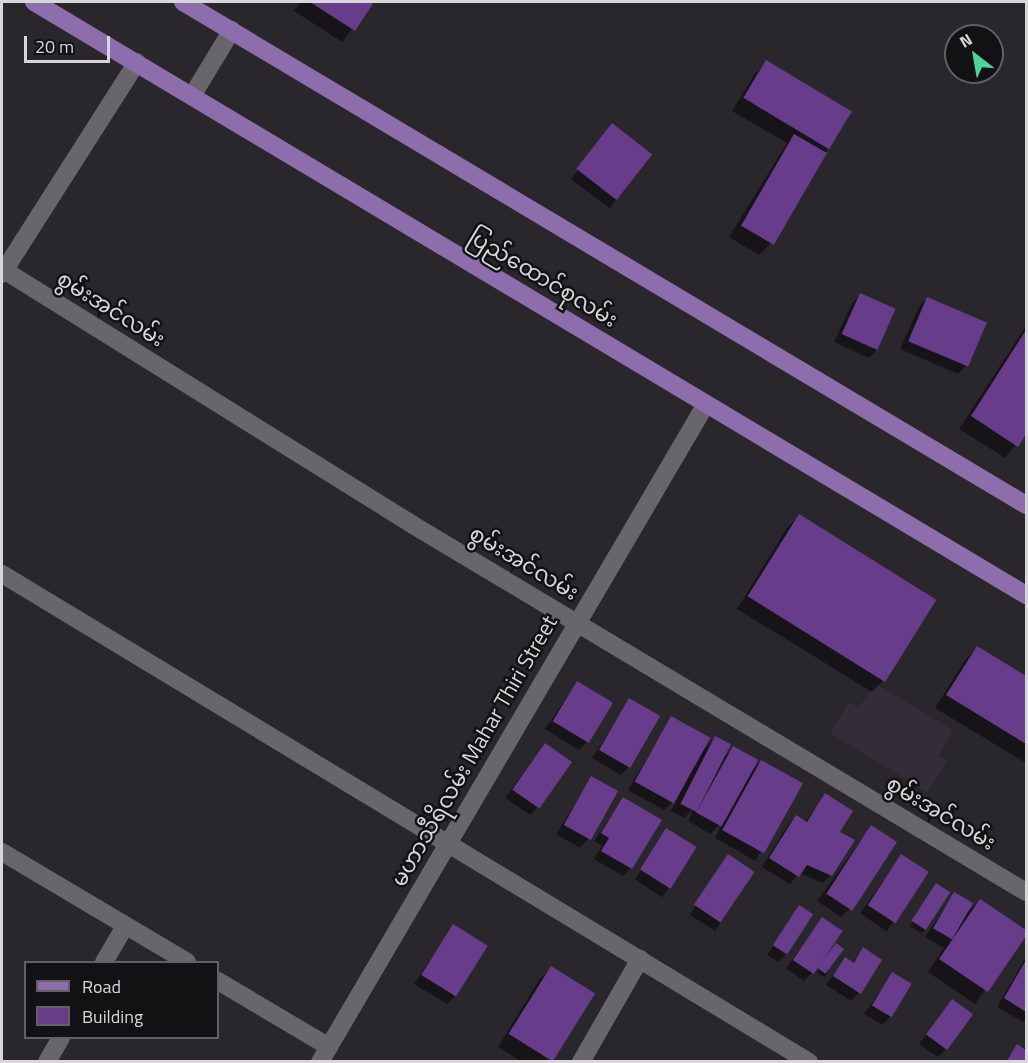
<!DOCTYPE html>
<html>
<head>
<meta charset="utf-8">
<style>
	body { margin:0 }
	#map { position:relative; width:1028px; height:1063px; overflow:hidden; background:#2a272c; font-family:"Titillium Web","Noto Sans Myanmar",sans-serif }
	div>[style] { position:absolute }
	.built>* { inset:0; background:#322d38 }
	.shadow>* { inset:0; background:#0007; transform-origin:0 0 }
	.building>* { inset:0; background:#673d8b; transform-origin:0 0 }
	.minor>* { height:18px; margin:-9px; padding:0 9px; transform-origin:9px; border-radius:9px; background:#69666b }
	.major>* { height:18px; margin:-9px; padding:0 9px; transform-origin:9px; border-radius:9px; background:#8e6dac }
	span { translate:-50% -50%; white-space:nowrap; text-align:center; line-height:1.15; -webkit-text-stroke:5px #121113; paint-order:stroke }
	.street-label { font-size:22px; color:#d7d6d9 }
	.frame { position:absolute; inset:0; border:3px solid #d7d6d9; pointer-events:none }
	.legend { position:absolute; left:24px; top:961px; width:195px; height:78px; box-sizing:border-box; background:#121113; border:2px solid #616062; margin:0; padding:8px 10px; list-style:none; font-size:18px; color:#d7d6d9 }
	.legend li { display:flex; align-items:center; gap:12px; height:30px }
	.legend b { width:30px; border:2px solid #616062 }
	.north { position:absolute; left:944px; top:24px; width:60px; height:60px; box-sizing:border-box; background:#121113; border:2px solid #616062; border-radius:50%; rotate:329deg; font-size:16px; font-weight:700; line-height:24px; text-align:center; color:#d7d6d9 }
	.north::after { content:''; display:block; margin:auto; width:21px; height:27px; background:#50d398; clip-path:polygon(50% 0,100% 100%,50% 72%,0 100%) }
	.scale { position:absolute; left:24px; top:36px; width:86px; height:27px; box-sizing:border-box; border:3px solid #d7d6d9; border-top:0; padding-left:8px; font-size:18px; line-height:21px; white-space:nowrap; color:#d7d6d9; -webkit-text-stroke:4px #121113; paint-order:stroke }
</style>
</head>
<body>
<div id="map">
	<div class="built">
		<div style="clip-path:polygon(875px 683px,953px 730px,938px 755px,947px 761px,927px 792px,830px 733px,849px 702px,859px 708px)"></div>
	</div>
	<div class="shadow">
		<div style="clip-path:polygon(301px 2px,372px 2px,342px 42px,294px 11px)"></div>
		<div style="clip-path:polygon(766px 62px,850px 112px,771px 243px,759px 255px,729px 237px,787px 143px,732px 111px,754px 75px)"></div>
		<div style="left:612px;top:125px;width:48px;height:68px;rotate:37deg"></div>
		<div style="clip-path:polygon(860px 295px,877px 350px,869px 358px,834px 342px,852px 303px)"></div>
		<div style="clip-path:polygon(927px 298px,966px 366px,958px 374px,900px 349px,919px 307px)"></div>
		<div style="clip-path:polygon(1026px 326px,1026px 431px,1005px 458px,959px 429px)"></div>
		<div style="clip-path:polygon(799px 516px,935px 599px,884px 680px,872px 692px,737px 609px,787px 528px)"></div>
		<div style="clip-path:polygon(977px 648px,1026px 678px,1026px 763px,935px 708px,965px 660px)"></div>
		<div style="clip-path:polygon(577px 683px,587px 742px,579px 750px,545px 729px)"></div>
		<div style="clip-path:polygon(630px 700px,629px 767px,621px 775px,592px 758px)"></div>
		<div style="clip-path:polygon(671px 718px,702px 751px,715px 738px,722px 759px,733px 748px,751px 772px,761px 761px,801px 784px,755px 861px,715px 838px,723px 821px,710px 834px,688px 821px,694px 808px,684px 818px,671px 811px,677px 798px,664px 810px,628px 790px)"></div>
		<div style="clip-path:polygon(545px 745px,538px 807px,530px 815px,505px 798px)"></div>
		<div style="clip-path:polygon(592px 778px,588px 839px,580px 848px,556px 834px)"></div>
		<div style="clip-path:polygon(826px 795px,838px 832px,831px 875px,823px 883px,799px 873px,790px 884px,762px 867px,788px 825px,796px 817px,805px 822px)"></div>
		<div style="clip-path:polygon(623px 799px,631px 868px,623px 876px,594px 859px,602px 846px,594px 841px)"></div>
		<div style="clip-path:polygon(871px 827px,849px 909px,841px 917px,817px 901px)"></div>
		<div style="left:667px;top:830px;width:33px;height:59px;rotate:33deg"></div>
		<div style="left:901px;top:855px;width:32px;height:71px;rotate:35deg"></div>
		<div style="left:728px;top:856px;width:30px;height:70px;rotate:33deg"></div>
		<div style="clip-path:polygon(933px 889px,925px 930px,922px 933px,910px 926px)"></div>
		<div style="clip-path:polygon(954px 894px,965px 915px,980px 900px,1026px 932px,975px 1004px,928px 972px,944px 948px,925px 937px)"></div>
		<div style="clip-path:polygon(800px 907px,786px 954px,778px 962px,767px 955px)"></div>
		<div style="clip-path:polygon(822px 919px,812px 973px,804px 981px,786px 968px)"></div>
		<div style="clip-path:polygon(453px 926px,455px 996px,447px 1004px,414px 984px)"></div>
		<div style="clip-path:polygon(836px 945px,827px 974px,824px 977px,817px 973px)"></div>
		<div style="clip-path:polygon(864px 949px,859px 993px,851px 1001px,826px 985px,845px 959px,852px 964px)"></div>
		<div style="clip-path:polygon(1026px 957px,1026px 1019px,1023px 1022px,997px 1007px)"></div>
		<div style="clip-path:polygon(551px 968px,552px 1060px,522px 1062px,498px 1047px,539px 980px)"></div>
		<div style="clip-path:polygon(893px 974px,890px 1017px,882px 1025px,864px 1014px)"></div>
		<div style="clip-path:polygon(952px 1001px,946px 1049px,938px 1057px,919px 1044px)"></div>
		<div style="clip-path:polygon(1017px 1046px,1026px 1048px,1026px 1062px,1004px 1062px)"></div>
	</div>
	<div class="building">
		<div style="clip-path:polygon(310px 2px,374px 2px,355px 31px)"></div>
		<div style="left:766px;top:60px;width:100px;height:44px;rotate:31deg"></div>
		<div style="left:612px;top:123px;width:51px;height:58px;rotate:38deg"></div>
		<div style="left:794px;top:134px;width:38px;height:106px;rotate:30deg"></div>
		<div style="left:860px;top:293px;width:39px;height:45px;rotate:24deg"></div>
		<div style="left:927px;top:297px;width:65px;height:48px;rotate:23deg"></div>
		<div style="clip-path:polygon(1026px 330px,1026px 434px,1018px 447px,971px 416px)"></div>
		<div style="left:799px;top:514px;width:162px;height:97px;rotate:32deg"></div>
		<div style="clip-path:polygon(977px 646px,1026px 676px,1026px 744px,946px 695px)"></div>
		<div style="left:577px;top:681px;width:42px;height:47px;rotate:31deg"></div>
		<div style="left:629px;top:698px;width:36px;height:60px;rotate:30deg"></div>
		<div style="left:671px;top:716px;width:45px;height:75px;rotate:29deg"></div>
		<div style="left:715px;top:736px;width:18px;height:76px;rotate:27deg"></div>
		<div style="left:545px;top:743px;width:33px;height:57px;rotate:35deg"></div>
		<div style="left:733px;top:746px;width:29px;height:76px;rotate:29deg"></div>
		<div style="left:761px;top:760px;width:48px;height:80px;rotate:29deg"></div>
		<div style="left:591px;top:776px;width:31px;height:56px;rotate:29deg"></div>
		<div style="clip-path:polygon(825px 793px,853px 811px,840px 832px,855px 840px,832px 876px,807px 865px,799px 877px,769px 858px,796px 815px,807px 822px)"></div>
		<div style="clip-path:polygon(623px 797px,662px 820px,632px 869px,601px 851px,609px 838px,601px 833px)"></div>
		<div style="left:871px;top:825px;width:31px;height:82px;rotate:33deg"></div>
		<div style="left:666px;top:828px;width:36px;height:49px;rotate:32deg"></div>
		<div style="left:728px;top:854px;width:32px;height:61px;rotate:34deg"></div>
		<div style="left:901px;top:854px;width:33px;height:61px;rotate:33deg"></div>
		<div style="left:936px;top:883px;width:17px;height:45px;rotate:33deg"></div>
		<div style="left:954px;top:892px;width:22px;height:42px;rotate:30deg"></div>
		<div style="clip-path:polygon(980px 899px,1026px 930px,1026px 936px,988px 992px,939px 959px)"></div>
		<div style="left:799px;top:905px;width:17px;height:48px;rotate:33deg"></div>
		<div style="left:822px;top:917px;width:25px;height:52px;rotate:34deg"></div>
		<div style="left:453px;top:924px;width:41px;height:60px;rotate:32deg"></div>
		<div style="left:836px;top:943px;width:10px;height:31px;rotate:37deg"></div>
		<div style="clip-path:polygon(863px 947px,882px 960px,861px 994px,833px 976px,845px 957px,854px 963px)"></div>
		<div style="clip-path:polygon(1026px 960px,1026px 1012px,1004px 998px)"></div>
		<div style="left:551px;top:966px;width:52px;height:80px;rotate:32deg"></div>
		<div style="left:892px;top:972px;width:23px;height:39px;rotate:31deg"></div>
		<div style="left:952px;top:999px;width:26px;height:44px;rotate:36deg"></div>
		<div style="clip-path:polygon(1017px 1044px,1026px 1050px,1026px 1062px,1006px 1062px)"></div>
	</div>
	<div class="minor">
		<div style="left:192px;top:96px;width:77px;rotate:-58.8deg"></div>
		<div style="left:2px;top:269px;width:484px;rotate:31.9deg"></div>
		<div style="left:413px;top:525px;width:714px;rotate:30.91deg"></div>
		<div style="left:2px;top:274px;width:251px;rotate:-57.5deg"></div>
		<div style="left:2px;top:574px;width:943px;rotate:31.16deg"></div>
		<div style="left:2px;top:852px;width:215px;rotate:30.7deg"></div>
		<div style="left:104px;top:962px;width:42px;rotate:-59.7deg"></div>
		<div style="left:218px;top:981px;width:129px;rotate:30.7deg"></div>
		<div style="left:47px;top:1062px;width:28px;rotate:-60deg"></div>
		<div style="left:320px;top:1062px;width:763px;rotate:-59.6deg"></div>
		<div style="left:581px;top:1062px;width:119px;rotate:-60.2deg"></div>
	</div>
	<div class="major">
		<div style="left:34px;top:2px;width:1156px;rotate:30.87deg"></div>
		<div style="left:183px;top:2px;width:982px;rotate:30.82deg"></div>
	</div>
	<div class="street-label">
		<span style="left:543px;top:278px;rotate:31deg">ပြည်ထောင်စုလမ်း</span>
		<span style="left:111px;top:309px;rotate:32deg">စွမ်းအင်လမ်း</span>
		<span style="left:524px;top:563px;rotate:31deg">စွမ်းအင်လမ်း</span>
		<span style="left:474px;top:751px;rotate:-60deg">မဟာသီရိလမ်း Mahar Thiri Street</span>
		<span style="left:941px;top:813px;rotate:31deg">စွမ်းအင်လမ်း</span>
	</div>
	<div class="frame"></div>
	<ul class="legend">
	<li><b style="height:8px;background:#8e6dac"></b>Road</li>
	<li><b style="height:16px;background:#673d8b"></b>Building</li>
	</ul>
	<div class="north">N</div>
	<div class="scale">20 m</div>
</div>
</body>
</html>
